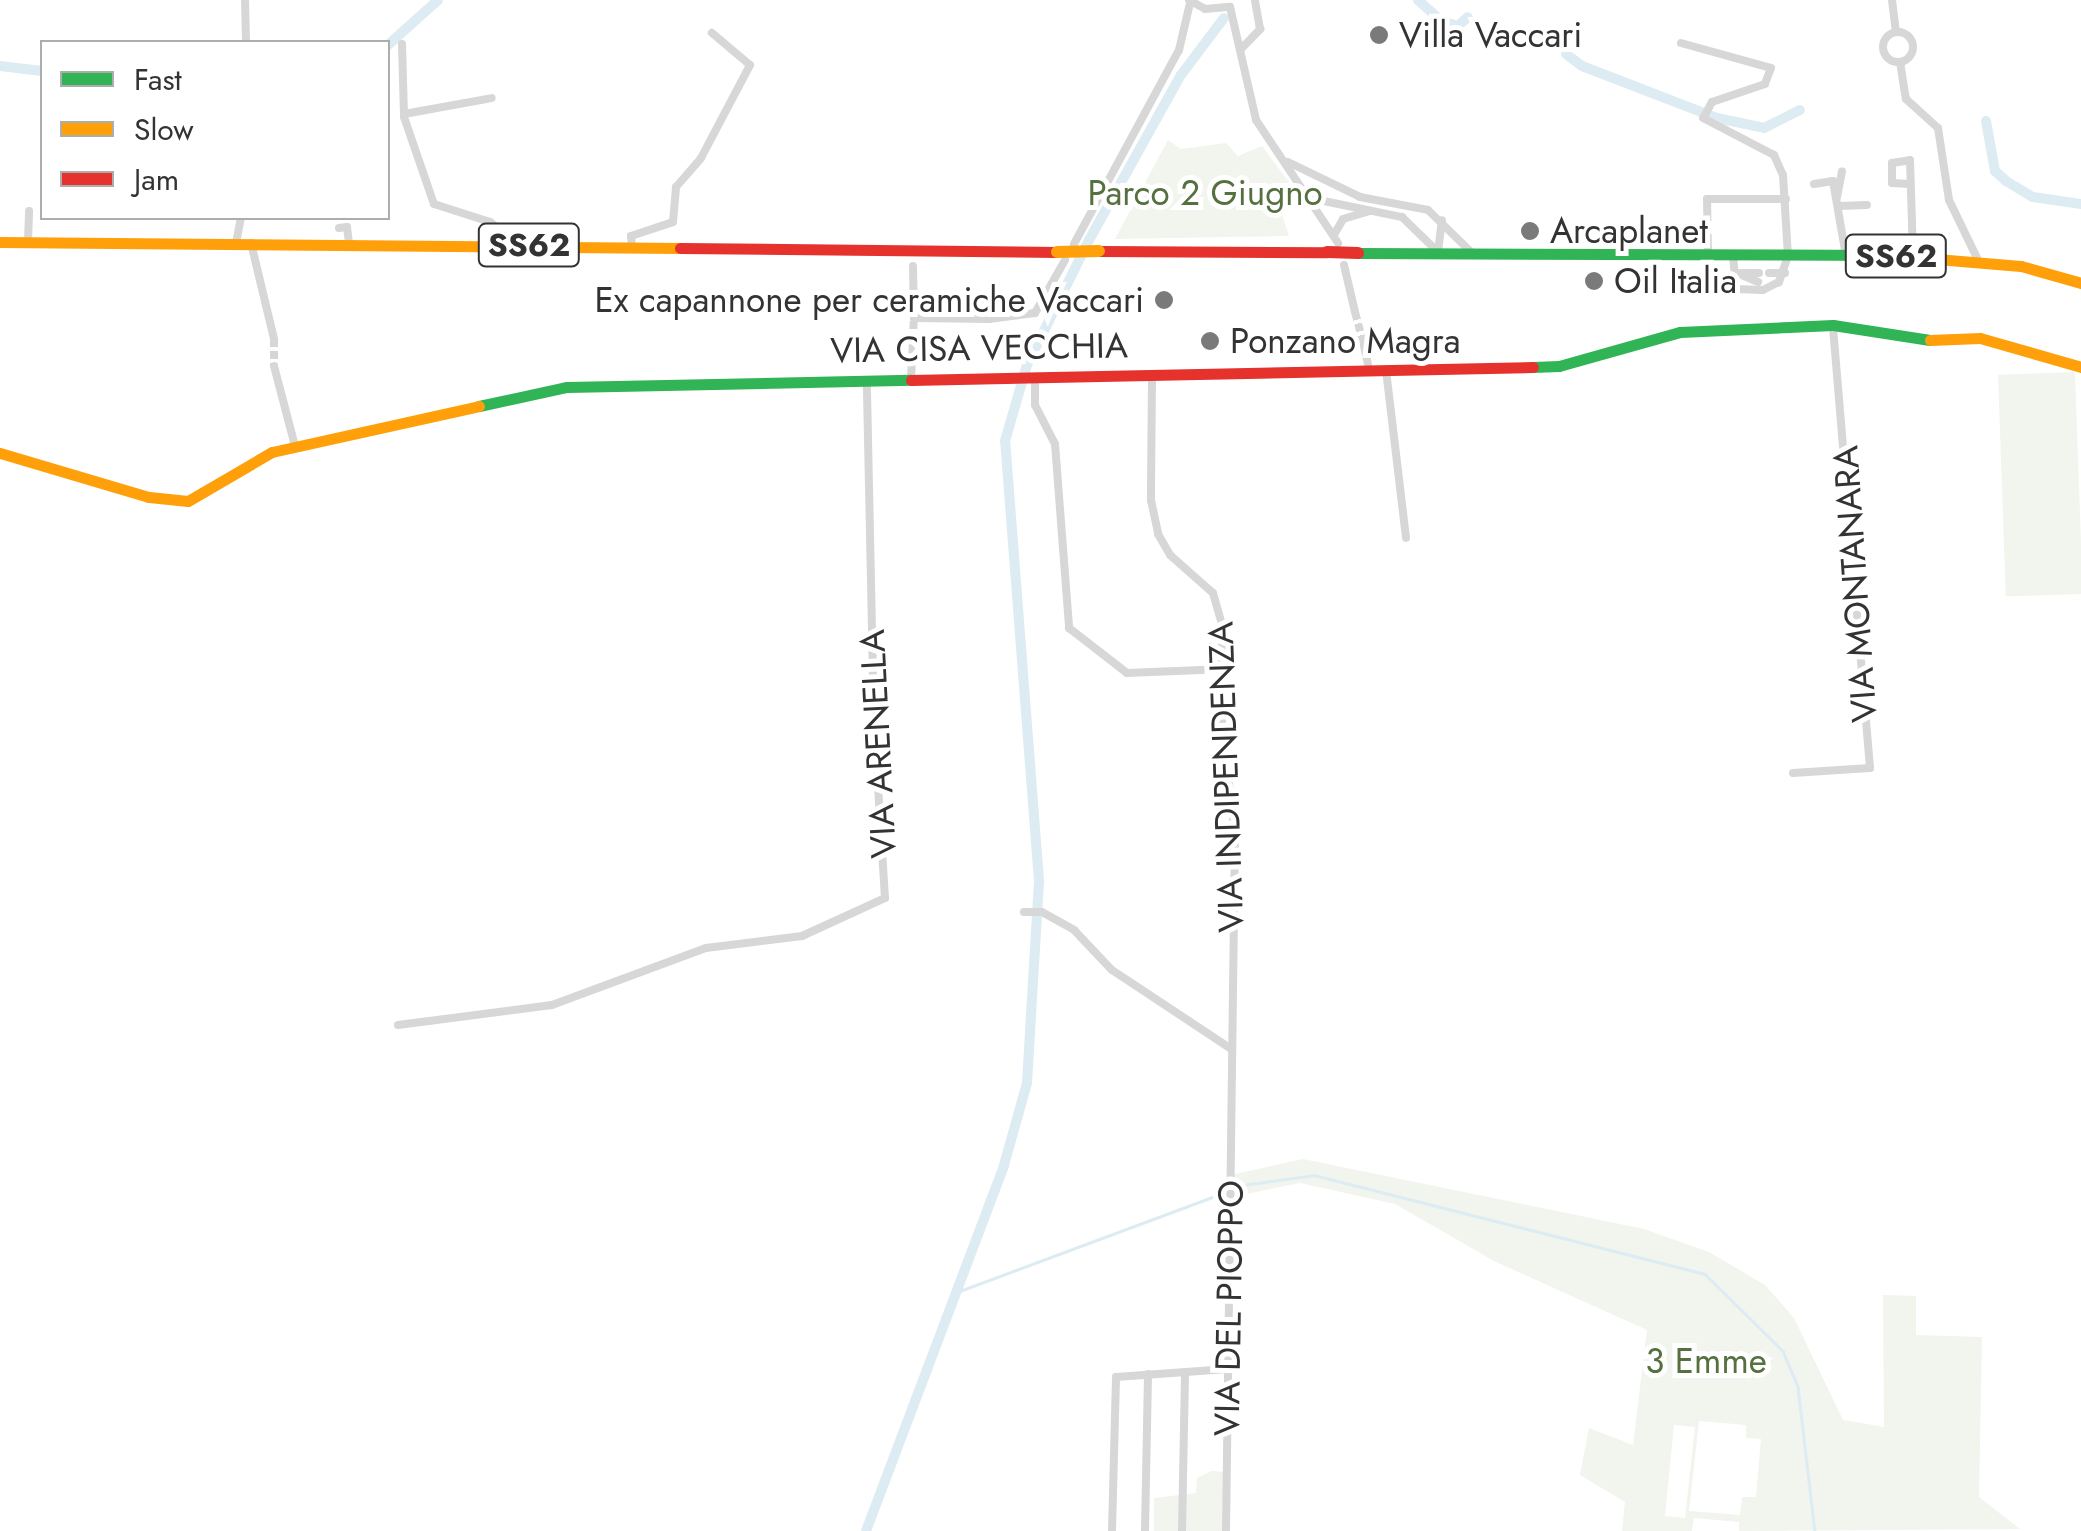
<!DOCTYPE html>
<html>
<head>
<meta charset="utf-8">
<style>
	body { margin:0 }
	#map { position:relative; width:2081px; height:1531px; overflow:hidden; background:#fff; font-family:Jost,sans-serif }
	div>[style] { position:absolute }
	.green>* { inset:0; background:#f1f5ed; transform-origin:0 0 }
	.stream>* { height:2.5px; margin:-1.25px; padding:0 1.25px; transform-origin:1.25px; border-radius:1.25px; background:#ddebf3 }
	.canal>* { height:10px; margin:-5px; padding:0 5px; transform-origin:5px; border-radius:5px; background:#ddebf3 }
	.street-tunnel>* { height:8px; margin-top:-4px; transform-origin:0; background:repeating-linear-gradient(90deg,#d6d6d6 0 8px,transparent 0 12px) }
	.street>* { height:8px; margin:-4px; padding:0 4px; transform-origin:4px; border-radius:4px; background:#d7d7d7 }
	.street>.ring { margin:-4px; padding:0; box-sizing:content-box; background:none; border:8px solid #d7d7d7; border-radius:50% }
	.fast>* { height:11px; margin:-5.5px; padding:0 5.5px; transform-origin:5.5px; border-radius:5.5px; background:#30b455 }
	.slow>* { height:11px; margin:-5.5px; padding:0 5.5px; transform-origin:5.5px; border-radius:5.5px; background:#ff9f0a }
	.jam>* { height:11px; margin:-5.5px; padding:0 5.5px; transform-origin:5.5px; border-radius:5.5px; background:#e5322d }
	.slow-bridge>* { height:12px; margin:-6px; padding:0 6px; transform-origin:6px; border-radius:6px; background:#ff9f0a }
	.jam-bridge>* { height:12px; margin:-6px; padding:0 6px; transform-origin:6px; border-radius:6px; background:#e5322d }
	.dots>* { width:28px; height:28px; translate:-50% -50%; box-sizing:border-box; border:5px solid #fff; border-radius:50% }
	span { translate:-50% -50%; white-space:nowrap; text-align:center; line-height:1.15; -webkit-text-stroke:10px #fff; paint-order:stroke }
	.shield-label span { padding:2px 8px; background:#fff; border:2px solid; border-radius:8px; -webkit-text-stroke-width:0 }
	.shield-label { font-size:32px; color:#333; font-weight:700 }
	.poi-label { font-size:35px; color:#333 }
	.left { translate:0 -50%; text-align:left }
	.right { translate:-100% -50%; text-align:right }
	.park-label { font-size:35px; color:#56703f }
	.street-label { font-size:35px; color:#333 }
	.legend { position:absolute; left:40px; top:40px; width:350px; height:180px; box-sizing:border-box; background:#fff; border:2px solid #adadad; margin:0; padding:12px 18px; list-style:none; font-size:30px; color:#333 }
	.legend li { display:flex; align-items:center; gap:20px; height:50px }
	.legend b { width:50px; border:2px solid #adadad }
</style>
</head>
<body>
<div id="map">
	<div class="green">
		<div style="clip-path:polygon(1168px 140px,1181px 149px,1226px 143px,1238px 156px,1262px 146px,1289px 182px,1280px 208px,1289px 236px,1115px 239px)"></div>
		<div style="left:2075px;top:372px;width:222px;height:77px;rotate:88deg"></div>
		<div style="clip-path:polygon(evenodd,1303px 1159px,1644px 1229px,1709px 1252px,1765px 1285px,1794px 1318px,1843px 1420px,1884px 1427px,1883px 1295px,1916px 1296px,1916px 1335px,1982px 1337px,1979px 1497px,2020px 1529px,1739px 1531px,1739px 1522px,1694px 1518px,1692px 1531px,1622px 1531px,1625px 1502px,1580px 1475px,1589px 1428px,1633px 1445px,1647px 1330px,1494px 1261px,1395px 1204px,1300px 1183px,1231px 1197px,1231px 1175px,1303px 1159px,1699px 1421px,1746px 1425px,1746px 1438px,1761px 1439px,1756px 1497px,1742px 1497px,1740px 1515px,1689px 1511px,1699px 1421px,1303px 1159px,1674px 1425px,1695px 1427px,1685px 1518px,1665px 1516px,1674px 1425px)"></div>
		<div style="clip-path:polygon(1212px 1471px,1225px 1472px,1223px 1531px,1154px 1531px,1154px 1498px,1196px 1493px,1197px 1478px)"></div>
	</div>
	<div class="stream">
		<div style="left:1243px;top:1185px;width:72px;rotate:-8deg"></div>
		<div style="left:1314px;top:1175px;width:403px;rotate:14.2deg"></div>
		<div style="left:1705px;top:1274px;width:110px;rotate:44.6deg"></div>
		<div style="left:1783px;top:1351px;width:39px;rotate:67deg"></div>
		<div style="left:1798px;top:1387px;width:145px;rotate:83.3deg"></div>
		<div style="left:957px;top:1292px;width:282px;rotate:-20.4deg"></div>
	</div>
	<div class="canal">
		<div style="left:1418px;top:0;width:31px;rotate:42deg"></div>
		<div style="left:1441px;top:21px;width:18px;rotate:16deg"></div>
		<div style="left:1458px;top:26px;width:13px;rotate:-42deg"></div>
		<div style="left:388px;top:45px;width:67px;rotate:-42deg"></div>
		<div style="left:1566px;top:54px;width:20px;rotate:37deg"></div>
		<div style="left:1582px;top:66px;width:145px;rotate:21.1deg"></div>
		<div style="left:1717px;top:118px;width:48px;rotate:12deg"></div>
		<div style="left:1764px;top:128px;width:40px;rotate:-26.6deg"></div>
		<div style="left:0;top:66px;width:42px;rotate:6.8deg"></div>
		<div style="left:1986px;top:121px;width:51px;rotate:79.8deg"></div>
		<div style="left:1995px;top:171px;width:15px;rotate:42deg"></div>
		<div style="left:2006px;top:181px;width:31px;rotate:31deg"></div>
		<div style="left:2033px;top:197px;width:49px;rotate:8.3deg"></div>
		<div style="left:866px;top:1531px;width:391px;rotate:-69.3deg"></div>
		<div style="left:1004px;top:1165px;width:85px;rotate:-74.3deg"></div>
		<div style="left:1027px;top:1083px;width:202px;rotate:-86.6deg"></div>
		<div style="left:1039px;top:881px;width:441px;rotate:-94.4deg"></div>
		<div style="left:1005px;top:441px;width:79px;rotate:-73.9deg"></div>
		<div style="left:1027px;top:365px;width:140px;rotate:-63.6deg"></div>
		<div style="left:1089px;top:240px;width:189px;rotate:-60.9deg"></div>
		<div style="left:1181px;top:75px;width:71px;rotate:-53deg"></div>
	</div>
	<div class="street-tunnel">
		<div style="left:1355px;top:312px;width:30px;rotate:75deg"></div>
		<div style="left:274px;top:339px;width:27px;rotate:90deg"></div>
		<div style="left:913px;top:341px;width:23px;rotate:-88deg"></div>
	</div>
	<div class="street">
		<div style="left:245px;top:0;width:42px;rotate:88.6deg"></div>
		<div style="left:1189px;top:0;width:18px;rotate:29deg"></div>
		<div style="left:1205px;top:9px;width:25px;rotate:-5deg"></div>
		<div style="left:1230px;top:7px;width:116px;rotate:77deg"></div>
		<div style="left:1256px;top:120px;width:148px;rotate:56.3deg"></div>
		<div style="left:1892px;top:0;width:32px;rotate:83deg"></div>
		<div class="ring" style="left:1883px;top:32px;width:22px;height:22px"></div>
		<div style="left:1681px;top:43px;width:93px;rotate:15.5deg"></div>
		<div style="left:1771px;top:68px;width:17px;rotate:111deg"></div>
		<div style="left:1765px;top:84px;width:56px;rotate:161.2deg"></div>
		<div style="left:1712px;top:102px;width:18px;rotate:119deg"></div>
		<div style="left:1703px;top:118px;width:80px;rotate:27.5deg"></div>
		<div style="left:1774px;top:155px;width:22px;rotate:66deg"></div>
		<div style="left:1783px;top:175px;width:81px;rotate:86.5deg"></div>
		<div style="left:1788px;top:256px;width:28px;rotate:109deg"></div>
		<div style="left:402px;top:44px;width:73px;rotate:88.4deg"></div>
		<div style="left:404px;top:117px;width:92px;rotate:71deg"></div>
		<div style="left:434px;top:204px;width:59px;rotate:17.8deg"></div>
		<div style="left:490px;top:222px;width:37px;rotate:38deg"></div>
		<div style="left:1241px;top:49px;width:28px;rotate:-46deg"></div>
		<div style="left:1260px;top:29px;width:29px;rotate:-100deg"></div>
		<div style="left:1900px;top:62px;width:37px;rotate:81deg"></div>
		<div style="left:1906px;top:99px;width:43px;rotate:42.2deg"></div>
		<div style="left:1938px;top:128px;width:73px;rotate:81.3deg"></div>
		<div style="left:1949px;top:200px;width:69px;rotate:64.2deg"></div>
		<div style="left:404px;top:114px;width:89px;rotate:-10.3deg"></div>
		<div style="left:1288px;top:162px;width:80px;rotate:25.9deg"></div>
		<div style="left:1360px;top:197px;width:69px;rotate:10.8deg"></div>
		<div style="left:1428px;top:210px;width:62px;rotate:44.3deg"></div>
		<div style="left:1814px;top:184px;width:19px;rotate:-9deg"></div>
		<div style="left:1833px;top:181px;width:76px;rotate:80.2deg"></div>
		<div style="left:1910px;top:184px;width:18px;rotate:-177deg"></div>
		<div style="left:1892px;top:183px;width:20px;rotate:-90deg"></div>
		<div style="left:1892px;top:163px;width:18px;rotate:-9deg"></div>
		<div style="left:1910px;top:160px;width:96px;rotate:88.2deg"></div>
		<div style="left:1837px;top:197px;width:26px;rotate:-79deg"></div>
		<div style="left:1314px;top:199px;width:90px;rotate:11.6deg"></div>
		<div style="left:1402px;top:217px;width:50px;rotate:44.2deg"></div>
		<div style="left:1438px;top:252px;width:32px;rotate:-83deg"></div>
		<div style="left:1838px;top:206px;width:29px;rotate:-2deg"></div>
		<div style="left:339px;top:228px;width:8px;rotate:-7deg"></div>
		<div style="left:347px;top:227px;width:17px;rotate:83deg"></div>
		<div style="left:1335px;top:233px;width:16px;rotate:-60deg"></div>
		<div style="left:1343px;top:219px;width:28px;rotate:-17deg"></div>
		<div style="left:28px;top:242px;width:31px;rotate:-88deg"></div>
		<div style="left:236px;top:243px;width:25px;rotate:-79deg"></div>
		<div style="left:251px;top:243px;width:99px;rotate:76.5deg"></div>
		<div style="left:1074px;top:244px;width:221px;rotate:-61.6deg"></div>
		<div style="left:1179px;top:50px;width:48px;rotate:-76.8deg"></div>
		<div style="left:632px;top:246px;width:10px;rotate:-96deg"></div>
		<div style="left:631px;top:236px;width:44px;rotate:-18.4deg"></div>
		<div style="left:673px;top:222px;width:35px;rotate:-85deg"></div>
		<div style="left:676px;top:187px;width:38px;rotate:-49deg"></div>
		<div style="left:701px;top:158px;width:105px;rotate:-62.2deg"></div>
		<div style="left:750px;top:65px;width:50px;rotate:-139.9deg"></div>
		<div style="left:1708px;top:254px;width:55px;rotate:-91deg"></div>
		<div style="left:1707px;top:199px;width:79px"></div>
		<div style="left:1733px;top:255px;width:24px;rotate:85deg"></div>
		<div style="left:1344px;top:265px;width:48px;rotate:76.8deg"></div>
		<div style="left:913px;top:266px;width:52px;rotate:88.9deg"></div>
		<div style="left:914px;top:318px;width:75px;rotate:0.8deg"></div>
		<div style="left:989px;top:319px;width:46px;rotate:-7.4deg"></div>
		<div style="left:1035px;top:313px;width:61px;rotate:-60.5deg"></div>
		<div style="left:1737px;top:273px;width:23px;rotate:23deg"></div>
		<div style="left:1741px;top:273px;width:18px"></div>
		<div style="left:1769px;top:273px;width:16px"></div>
		<div style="left:1735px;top:289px;width:28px;rotate:2deg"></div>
		<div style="left:1763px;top:290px;width:18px;rotate:-27deg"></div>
		<div style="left:1363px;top:341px;width:30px;rotate:78deg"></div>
		<div style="left:274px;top:366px;width:83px;rotate:75.3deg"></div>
		<div style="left:1386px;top:370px;width:169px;rotate:83.2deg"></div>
		<div style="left:1152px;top:375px;width:125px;rotate:90.5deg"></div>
		<div style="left:1151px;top:500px;width:35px;rotate:78deg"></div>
		<div style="left:1158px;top:534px;width:24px;rotate:60deg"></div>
		<div style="left:1170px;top:555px;width:57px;rotate:41.5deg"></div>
		<div style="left:1213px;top:593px;width:32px;rotate:74deg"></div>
		<div style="left:1222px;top:624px;width:98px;rotate:90deg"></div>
		<div style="left:1222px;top:722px;width:115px;rotate:83.5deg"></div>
		<div style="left:1235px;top:836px;width:695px;rotate:90.74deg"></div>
		<div style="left:1035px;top:377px;width:28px;rotate:90deg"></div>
		<div style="left:1035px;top:405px;width:44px;rotate:62.9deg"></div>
		<div style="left:1055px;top:444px;width:185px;rotate:85.6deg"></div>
		<div style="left:1069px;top:628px;width:73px;rotate:37.8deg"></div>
		<div style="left:1127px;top:673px;width:98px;rotate:-2.3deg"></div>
		<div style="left:911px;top:379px;width:38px;rotate:-87deg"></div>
		<div style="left:1793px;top:773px;width:77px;rotate:-3.7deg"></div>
		<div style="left:1870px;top:768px;width:445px;rotate:-94.8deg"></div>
		<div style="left:1024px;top:912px;width:18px"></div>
		<div style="left:1042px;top:912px;width:37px;rotate:29deg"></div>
		<div style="left:1074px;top:930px;width:55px;rotate:46.5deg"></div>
		<div style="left:1112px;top:970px;width:141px;rotate:33.5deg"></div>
		<div style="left:398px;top:1025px;width:155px;rotate:-7.4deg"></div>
		<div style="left:552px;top:1005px;width:164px;rotate:-20.3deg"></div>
		<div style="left:706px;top:948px;width:97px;rotate:-7.1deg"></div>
		<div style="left:802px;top:936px;width:91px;rotate:-24.6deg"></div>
		<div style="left:885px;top:898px;width:173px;rotate:-93.6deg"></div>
		<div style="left:874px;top:725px;width:345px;rotate:-91.2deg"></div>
		<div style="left:1112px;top:1531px;width:154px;rotate:-88.5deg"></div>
		<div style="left:1116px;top:1377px;width:112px;rotate:-4.1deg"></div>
		<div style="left:1145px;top:1531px;width:157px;rotate:-88.9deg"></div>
		<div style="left:1182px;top:1531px;width:159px;rotate:-88.9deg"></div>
	</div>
	<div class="fast">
		<div style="left:1358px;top:253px;width:531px;rotate:0.22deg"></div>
		<div style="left:1533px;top:367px;width:26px;rotate:-2deg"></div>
		<div style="left:1559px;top:366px;width:126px;rotate:-15.7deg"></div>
		<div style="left:1680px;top:332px;width:153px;rotate:-2.6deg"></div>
		<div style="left:1833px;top:325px;width:98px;rotate:8.8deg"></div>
		<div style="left:479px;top:406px;width:90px;rotate:-12.2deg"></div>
		<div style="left:567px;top:387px;width:344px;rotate:-1.2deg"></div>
	</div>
	<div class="slow">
		<div style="left:0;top:242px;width:680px;rotate:0.51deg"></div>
		<div style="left:1889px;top:255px;width:132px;rotate:4.8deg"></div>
		<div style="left:2021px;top:266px;width:62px;rotate:15.8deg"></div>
		<div style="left:1930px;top:340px;width:50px;rotate:-2.3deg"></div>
		<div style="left:1980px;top:338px;width:105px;rotate:16deg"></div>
		<div style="left:0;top:453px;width:155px;rotate:16.5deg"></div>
		<div style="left:149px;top:497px;width:39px;rotate:6deg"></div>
		<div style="left:188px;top:501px;width:97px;rotate:-30.3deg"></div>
		<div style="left:272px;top:452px;width:212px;rotate:-12.5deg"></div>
	</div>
	<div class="jam">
		<div style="left:680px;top:248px;width:377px;rotate:0.6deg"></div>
		<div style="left:1099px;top:251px;width:228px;rotate:0.3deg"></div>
		<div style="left:911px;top:380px;width:622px;rotate:-1.2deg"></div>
	</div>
	<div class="slow-bridge">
		<div style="left:1057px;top:252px;width:42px;rotate:-1.4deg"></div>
	</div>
	<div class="jam-bridge">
		<div style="left:1327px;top:252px;width:31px;rotate:2deg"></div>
	</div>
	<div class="dots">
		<div style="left:1379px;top:35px;background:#7a7a7a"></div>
		<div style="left:1530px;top:231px;background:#7a7a7a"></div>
		<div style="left:1594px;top:281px;background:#7a7a7a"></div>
		<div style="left:1164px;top:300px;background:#7a7a7a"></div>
		<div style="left:1210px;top:341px;background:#7a7a7a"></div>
	</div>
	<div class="shield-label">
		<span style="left:529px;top:245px">SS62</span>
		<span style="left:1896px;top:256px">SS62</span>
	</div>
	<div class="poi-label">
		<span class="left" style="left:1399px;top:35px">Villa Vaccari</span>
		<span class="left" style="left:1550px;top:231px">Arcaplanet</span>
		<span class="left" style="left:1614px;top:281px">Oil Italia</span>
		<span class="right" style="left:1144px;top:300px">Ex capannone per ceramiche Vaccari</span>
		<span class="left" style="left:1230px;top:341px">Ponzano Magra</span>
	</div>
	<div class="park-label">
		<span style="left:1205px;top:193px">Parco 2 Giugno</span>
		<span style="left:1706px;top:1361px">3 Emme</span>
	</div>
	<div class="street-label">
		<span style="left:979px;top:348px;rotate:-1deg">VIA CISA VECCHIA</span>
		<span style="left:1855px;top:584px;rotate:-94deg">VIA MONTANARA</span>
		<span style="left:878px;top:744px;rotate:-93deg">VIA ARENELLA</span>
		<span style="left:1226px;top:777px;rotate:-92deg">VIA INDIPENDENZA</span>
		<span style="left:1229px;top:1308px;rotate:-89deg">VIA DEL PIOPPO</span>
	</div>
	<ul class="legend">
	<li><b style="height:12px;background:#30b455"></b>Fast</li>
	<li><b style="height:12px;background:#ff9f0a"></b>Slow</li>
	<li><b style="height:12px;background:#e5322d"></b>Jam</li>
	</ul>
</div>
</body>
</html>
